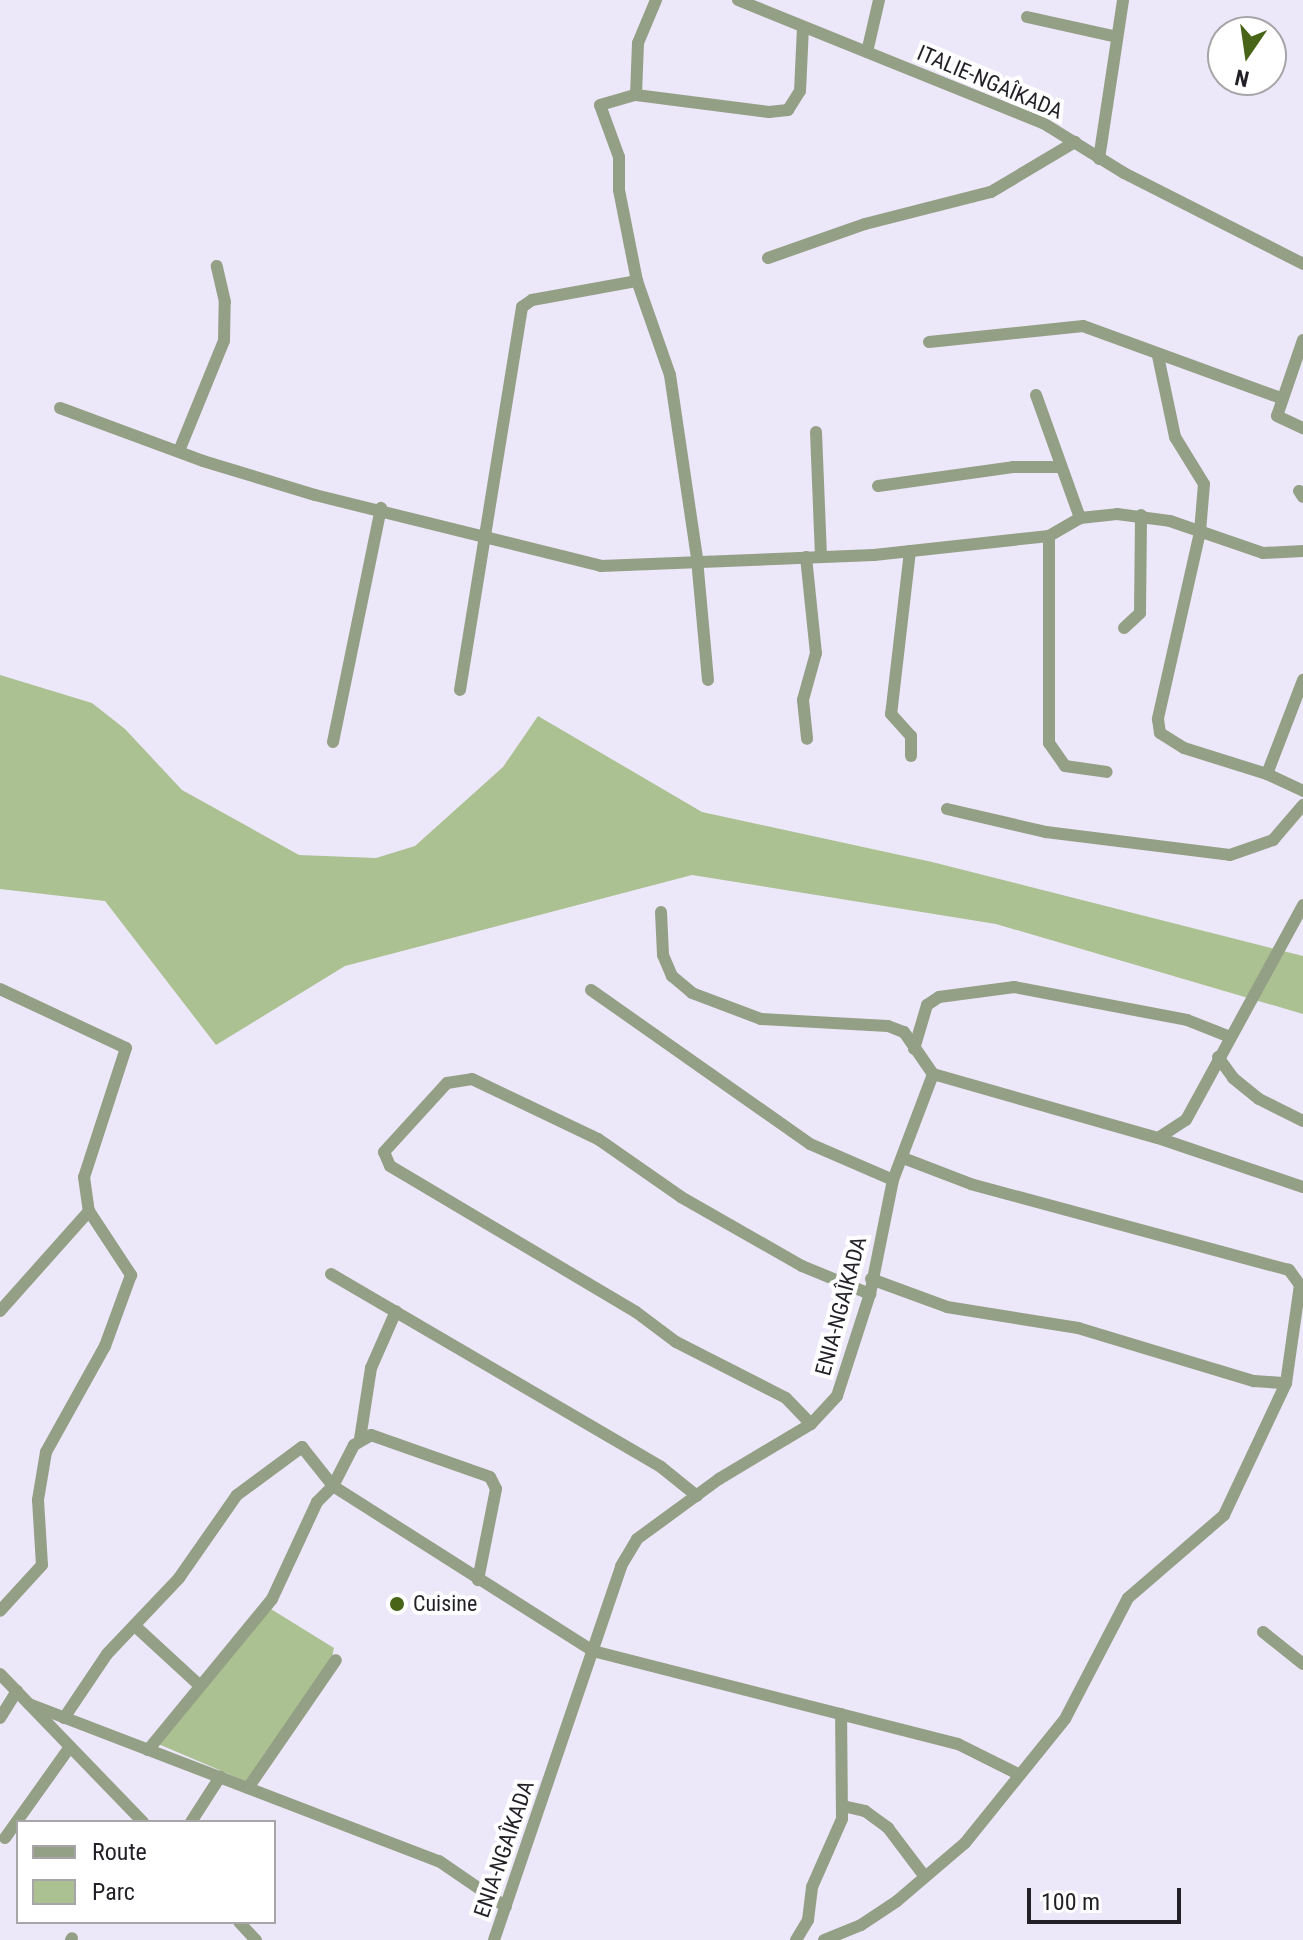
<!DOCTYPE html>
<html>
<head>
<meta charset="utf-8">
<style>
	body { margin:0 }
	#map { position:relative; width:1303px; height:1940px; overflow:hidden; background:#ede7fa; font-family:"Roboto Condensed",sans-serif }
	div>[style] { position:absolute }
	.green>* { inset:0; background:#abc191 }
	.minor>* { height:12px; margin:-6px; padding:0 6px; transform-origin:6px; border-radius:6px; background:#94a086 }
	.dots>* { width:22px; height:22px; translate:-50% -50%; box-sizing:border-box; border:4px solid #fff; border-radius:50% }
	span { translate:-50% -50%; white-space:nowrap; text-align:center; line-height:1.15; -webkit-text-stroke:8px #fff; paint-order:stroke }
	.street-label { font-size:22px; color:#221f26 }
	.poi-label { font-size:22px; color:#221f26 }
	.left { translate:0 -50%; text-align:left }
	.legend { position:absolute; left:16px; top:1820px; width:260px; height:104px; box-sizing:border-box; background:#fff; border:2px solid #a7a5a8; margin:0; padding:10px 14px; list-style:none; font-size:24px; color:#221f26 }
	.legend li { display:flex; align-items:center; gap:16px; height:40px }
	.legend b { width:40px; border:2px solid #a7a5a8 }
	.north { position:absolute; left:1207px; top:16px; width:80px; height:80px; box-sizing:border-box; background:#fff; border:2px solid #a7a5a8; border-radius:50%; rotate:193deg; font-size:22px; font-weight:700; line-height:32px; text-align:center; color:#221f26 }
	.north::after { content:''; display:block; margin:auto; width:28px; height:36px; background:#486416; clip-path:polygon(50% 0,100% 100%,50% 72%,0 100%) }
	.scale { position:absolute; left:1027px; top:1888px; width:154px; height:36px; box-sizing:border-box; border:4px solid #221f26; border-top:0; padding-left:10px; font-size:24px; line-height:28px; white-space:nowrap; color:#221f26; -webkit-text-stroke:6px #fff; paint-order:stroke }
</style>
</head>
<body>
<div id="map">
	<div class="green">
		<div style="clip-path:polygon(0 675px,92px 703px,125px 729px,182px 790px,299px 855px,376px 858px,415px 846px,503px 767px,538px 716px,702px 812px,932px 862px,1303px 956px,1303px 1014px,996px 924px,692px 875px,345px 966px,216px 1045px,105px 901px,0 889px)"></div>
		<div style="clip-path:polygon(266px 1606px,334px 1648px,328px 1675px,252px 1784px,156px 1743px)"></div>
	</div>
	<div class="minor">
		<div style="left:738px;top:0;width:329px;rotate:22deg"></div>
		<div style="left:1043px;top:123px;width:95px;rotate:31.7deg"></div>
		<div style="left:1124px;top:173px;width:201px;rotate:26.9deg"></div>
		<div style="left:1027px;top:17px;width:92px;rotate:12.5deg"></div>
		<div style="left:867px;top:52px;width:53px;rotate:-77deg"></div>
		<div style="left:636px;top:95px;width:52px;rotate:-87.8deg"></div>
		<div style="left:638px;top:43px;width:47px;rotate:-67.3deg"></div>
		<div style="left:1099px;top:159px;width:161px;rotate:-81.4deg"></div>
		<div style="left:768px;top:258px;width:103px;rotate:-19.3deg"></div>
		<div style="left:865px;top:224px;width:130px;rotate:-14.3deg"></div>
		<div style="left:991px;top:192px;width:98px;rotate:-30.8deg"></div>
		<div style="left:1303px;top:340px;width:80px;rotate:108.9deg"></div>
		<div style="left:1277px;top:416px;width:29px;rotate:25deg"></div>
		<div style="left:929px;top:342px;width:155px;rotate:-5.9deg"></div>
		<div style="left:1083px;top:326px;width:211px;rotate:20deg"></div>
		<div style="left:1158px;top:356px;width:83px;rotate:78.1deg"></div>
		<div style="left:1175px;top:437px;width:55px;rotate:58.3deg"></div>
		<div style="left:1204px;top:484px;width:48px;rotate:94.8deg"></div>
		<div style="left:1200px;top:532px;width:192px;rotate:102.7deg"></div>
		<div style="left:1158px;top:719px;width:14px;rotate:82deg"></div>
		<div style="left:1160px;top:733px;width:28px;rotate:32deg"></div>
		<div style="left:1184px;top:748px;width:87px;rotate:17.4deg"></div>
		<div style="left:1267px;top:774px;width:40px;rotate:25deg"></div>
		<div style="left:1036px;top:395px;width:131px;rotate:70.3deg"></div>
		<div style="left:60px;top:408px;width:153px;rotate:20.3deg"></div>
		<div style="left:203px;top:461px;width:117px;rotate:16.9deg"></div>
		<div style="left:315px;top:495px;width:295px;rotate:13.9deg"></div>
		<div style="left:601px;top:566px;width:273px;rotate:-2.3deg"></div>
		<div style="left:874px;top:555px;width:176px;rotate:-6.2deg"></div>
		<div style="left:1049px;top:536px;width:36px;rotate:-30deg"></div>
		<div style="left:1080px;top:518px;width:37px;rotate:-6deg"></div>
		<div style="left:1117px;top:514px;width:53px;rotate:7.5deg"></div>
		<div style="left:1170px;top:521px;width:98px;rotate:19deg"></div>
		<div style="left:1263px;top:553px;width:40px;rotate:-2.9deg"></div>
		<div style="left:816px;top:432px;width:125px;rotate:87.7deg"></div>
		<div style="left:179px;top:451px;width:119px;rotate:-67.8deg"></div>
		<div style="left:224px;top:341px;width:39px;rotate:-89deg"></div>
		<div style="left:225px;top:302px;width:37px;rotate:-103deg"></div>
		<div style="left:878px;top:486px;width:136px;rotate:-8deg"></div>
		<div style="left:1013px;top:467px;width:46px"></div>
		<div style="left:1299px;top:491px;width:7px;rotate:56deg"></div>
		<div style="left:1049px;top:536px;width:207px;rotate:90deg"></div>
		<div style="left:1049px;top:743px;width:28px;rotate:55deg"></div>
		<div style="left:1065px;top:766px;width:42px;rotate:8.1deg"></div>
		<div style="left:910px;top:551px;width:164px;rotate:96.6deg"></div>
		<div style="left:891px;top:714px;width:30px;rotate:48deg"></div>
		<div style="left:911px;top:736px;width:20px;rotate:90deg"></div>
		<div style="left:806px;top:557px;width:97px;rotate:84.1deg"></div>
		<div style="left:816px;top:653px;width:49px;rotate:105.5deg"></div>
		<div style="left:803px;top:700px;width:39px;rotate:84deg"></div>
		<div style="left:1124px;top:628px;width:22px;rotate:-43deg"></div>
		<div style="left:1140px;top:613px;width:98px;rotate:-89.4deg"></div>
		<div style="left:708px;top:680px;width:122px;rotate:-95.2deg"></div>
		<div style="left:697px;top:558px;width:185px;rotate:-98.4deg"></div>
		<div style="left:670px;top:375px;width:100px;rotate:-109.3deg"></div>
		<div style="left:637px;top:281px;width:93px;rotate:-101.2deg"></div>
		<div style="left:619px;top:190px;width:33px;rotate:-90deg"></div>
		<div style="left:619px;top:157px;width:55px;rotate:-110.1deg"></div>
		<div style="left:600px;top:105px;width:37px;rotate:-16deg"></div>
		<div style="left:636px;top:95px;width:134px;rotate:7.3deg"></div>
		<div style="left:769px;top:112px;width:19px;rotate:-6deg"></div>
		<div style="left:788px;top:110px;width:22px;rotate:-58deg"></div>
		<div style="left:800px;top:91px;width:63px;rotate:-87.3deg"></div>
		<div style="left:460px;top:690px;width:388px;rotate:-80.8deg"></div>
		<div style="left:522px;top:307px;width:12px;rotate:-35deg"></div>
		<div style="left:532px;top:300px;width:107px;rotate:-10.3deg"></div>
		<div style="left:333px;top:742px;width:239px;rotate:-78.4deg"></div>
		<div style="left:1267px;top:774px;width:101px;rotate:-69deg"></div>
		<div style="left:947px;top:809px;width:102px;rotate:13.1deg"></div>
		<div style="left:1046px;top:832px;width:185px;rotate:7.1deg"></div>
		<div style="left:1230px;top:855px;width:46px;rotate:-19.2deg"></div>
		<div style="left:1273px;top:840px;width:46px;rotate:-49.4deg"></div>
		<div style="left:661px;top:912px;width:43px;rotate:87.3deg"></div>
		<div style="left:663px;top:955px;width:23px;rotate:67deg"></div>
		<div style="left:672px;top:976px;width:26px;rotate:40deg"></div>
		<div style="left:692px;top:993px;width:74px;rotate:20.6deg"></div>
		<div style="left:761px;top:1019px;width:127px;rotate:3.2deg"></div>
		<div style="left:888px;top:1026px;width:17px;rotate:21deg"></div>
		<div style="left:904px;top:1032px;width:51px;rotate:55.4deg"></div>
		<div style="left:0;top:989px;width:139px;rotate:25.1deg"></div>
		<div style="left:126px;top:1048px;width:136px;rotate:108deg"></div>
		<div style="left:84px;top:1177px;width:34px;rotate:82deg"></div>
		<div style="left:89px;top:1211px;width:77px;rotate:56.7deg"></div>
		<div style="left:131px;top:1275px;width:76px;rotate:110.1deg"></div>
		<div style="left:105px;top:1346px;width:121px;rotate:119.1deg"></div>
		<div style="left:46px;top:1452px;width:49px;rotate:99.5deg"></div>
		<div style="left:38px;top:1500px;width:65px;rotate:86.5deg"></div>
		<div style="left:42px;top:1565px;width:62px;rotate:132.4deg"></div>
		<div style="left:591px;top:990px;width:268px;rotate:35.1deg"></div>
		<div style="left:810px;top:1144px;width:90px;rotate:23.4deg"></div>
		<div style="left:914px;top:1049px;width:46px;rotate:-73.5deg"></div>
		<div style="left:927px;top:1005px;width:14px;rotate:-34deg"></div>
		<div style="left:939px;top:997px;width:76px;rotate:-7.6deg"></div>
		<div style="left:1014px;top:987px;width:176px;rotate:10.8deg"></div>
		<div style="left:1187px;top:1020px;width:46px;rotate:21.6deg"></div>
		<div style="left:1218px;top:1057px;width:26px;rotate:54deg"></div>
		<div style="left:1233px;top:1078px;width:33px;rotate:39deg"></div>
		<div style="left:1259px;top:1099px;width:49px;rotate:26.6deg"></div>
		<div style="left:1158px;top:1138px;width:153px;rotate:18.7deg"></div>
		<div style="left:331px;top:1274px;width:382px;rotate:30.3deg"></div>
		<div style="left:661px;top:1467px;width:46px;rotate:38.9deg"></div>
		<div style="left:871px;top:1279px;width:81px;rotate:20.2deg"></div>
		<div style="left:947px;top:1307px;width:133px;rotate:9.1deg"></div>
		<div style="left:1078px;top:1328px;width:184px;rotate:16.8deg"></div>
		<div style="left:1254px;top:1381px;width:32px;rotate:4deg"></div>
		<div style="left:0;top:1311px;width:134px;rotate:-48.3deg"></div>
		<div style="left:811px;top:1424px;width:36px;rotate:-134deg"></div>
		<div style="left:786px;top:1398px;width:123px;rotate:-153deg"></div>
		<div style="left:676px;top:1342px;width:50px;rotate:-143.1deg"></div>
		<div style="left:636px;top:1312px;width:286px;rotate:-149.3deg"></div>
		<div style="left:390px;top:1166px;width:15px;rotate:-113deg"></div>
		<div style="left:384px;top:1152px;width:93px;rotate:-47.6deg"></div>
		<div style="left:447px;top:1083px;width:25px;rotate:-9deg"></div>
		<div style="left:472px;top:1079px;width:140px;rotate:25.5deg"></div>
		<div style="left:598px;top:1139px;width:101px;rotate:34.9deg"></div>
		<div style="left:681px;top:1197px;width:139px;rotate:29.7deg"></div>
		<div style="left:802px;top:1266px;width:74px;rotate:22.4deg"></div>
		<div style="left:360px;top:1439px;width:72px;rotate:-81.2deg"></div>
		<div style="left:371px;top:1368px;width:62px;rotate:-66.3deg"></div>
		<div style="left:135px;top:1626px;width:86px;rotate:42.6deg"></div>
		<div style="left:1263px;top:1632px;width:51px;rotate:38.7deg"></div>
		<div style="left:0;top:1674px;width:206px;rotate:46deg"></div>
		<div style="left:29px;top:1704px;width:439px;rotate:21deg"></div>
		<div style="left:439px;top:1861px;width:81px;rotate:34.5deg"></div>
		<div style="left:0;top:1718px;width:32px;rotate:-58deg"></div>
		<div style="left:64px;top:1718px;width:77px;rotate:-56.1deg"></div>
		<div style="left:107px;top:1654px;width:105px;rotate:-46.5deg"></div>
		<div style="left:179px;top:1578px;width:101px;rotate:-55.1deg"></div>
		<div style="left:237px;top:1495px;width:81px;rotate:-36.4deg"></div>
		<div style="left:302px;top:1447px;width:50px;rotate:51.5deg"></div>
		<div style="left:333px;top:1486px;width:46px;rotate:-62.9deg"></div>
		<div style="left:354px;top:1445px;width:20px;rotate:-30deg"></div>
		<div style="left:371px;top:1435px;width:126px;rotate:19.4deg"></div>
		<div style="left:490px;top:1477px;width:13px;rotate:63deg"></div>
		<div style="left:496px;top:1489px;width:93px;rotate:101.2deg"></div>
		<div style="left:148px;top:1750px;width:195px;rotate:-50.6deg"></div>
		<div style="left:272px;top:1599px;width:107px;rotate:-65.1deg"></div>
		<div style="left:317px;top:1502px;width:23px;rotate:-45deg"></div>
		<div style="left:333px;top:1486px;width:308px;rotate:32.4deg"></div>
		<div style="left:593px;top:1651px;width:377px;rotate:14.3deg"></div>
		<div style="left:958px;top:1744px;width:67px;rotate:26.6deg"></div>
		<div style="left:248px;top:1788px;width:155px;rotate:-55.5deg"></div>
		<div style="left:843px;top:1806px;width:23px;rotate:13deg"></div>
		<div style="left:865px;top:1811px;width:29px;rotate:36deg"></div>
		<div style="left:888px;top:1828px;width:61px;rotate:52.9deg"></div>
		<div style="left:191px;top:1822px;width:54px;rotate:-57.2deg"></div>
		<div style="left:5px;top:1838px;width:112px;rotate:-54.5deg"></div>
		<div style="left:239px;top:1922px;width:25px;rotate:47deg"></div>
		<div style="left:71px;top:1940px;width:2px;rotate:-63deg"></div>
		<div style="left:494px;top:1940px;width:395px;rotate:-71.2deg"></div>
		<div style="left:621px;top:1566px;width:31px;rotate:-59deg"></div>
		<div style="left:637px;top:1539px;width:102px;rotate:-36.2deg"></div>
		<div style="left:719px;top:1479px;width:107px;rotate:-30.9deg"></div>
		<div style="left:811px;top:1424px;width:38px;rotate:-47deg"></div>
		<div style="left:837px;top:1396px;width:107px;rotate:-72.1deg"></div>
		<div style="left:870px;top:1294px;width:116px;rotate:-78.6deg"></div>
		<div style="left:893px;top:1180px;width:113px;rotate:-69.3deg"></div>
		<div style="left:933px;top:1074px;width:234px;rotate:15.9deg"></div>
		<div style="left:1158px;top:1138px;width:33px;rotate:-33deg"></div>
		<div style="left:1186px;top:1120px;width:245px;rotate:-61.4deg"></div>
		<div style="left:796px;top:1940px;width:23px;rotate:-59deg"></div>
		<div style="left:808px;top:1920px;width:33px;rotate:-83deg"></div>
		<div style="left:812px;top:1887px;width:74px;rotate:-66.2deg"></div>
		<div style="left:842px;top:1819px;width:105px;rotate:-90.5deg"></div>
		<div style="left:824px;top:1940px;width:40px;rotate:-22deg"></div>
		<div style="left:861px;top:1925px;width:43px;rotate:-33.7deg"></div>
		<div style="left:897px;top:1901px;width:89px;rotate:-40.5deg"></div>
		<div style="left:965px;top:1843px;width:159px;rotate:-51.1deg"></div>
		<div style="left:1065px;top:1719px;width:136px;rotate:-62.5deg"></div>
		<div style="left:1128px;top:1598px;width:127px;rotate:-40.8deg"></div>
		<div style="left:1224px;top:1515px;width:146px;rotate:-64.8deg"></div>
		<div style="left:1286px;top:1383px;width:99px;rotate:-81.9deg"></div>
		<div style="left:1300px;top:1285px;width:19px;rotate:-126deg"></div>
		<div style="left:1289px;top:1270px;width:329px;rotate:-164.9deg"></div>
		<div style="left:971px;top:1184px;width:73px;rotate:-159.1deg"></div>
	</div>
	<div class="dots">
		<div style="left:397px;top:1604px;background:#486416"></div>
	</div>
	<div class="street-label">
		<span style="left:990px;top:82px;rotate:23deg">ITALIE-NGAÎKADA</span>
		<span style="left:841px;top:1306px;rotate:-75deg">ENIA-NGAÎKADA</span>
		<span style="left:504px;top:1849px;rotate:-71deg">ENIA-NGAÎKADA</span>
	</div>
	<div class="poi-label">
		<span class="left" style="left:413px;top:1604px">Cuisine</span>
	</div>
	<ul class="legend">
	<li><b style="height:10px;background:#94a086"></b>Route</li>
	<li><b style="height:22px;background:#abc191"></b>Parc</li>
	</ul>
	<div class="north">N</div>
	<div class="scale">100 m</div>
</div>
</body>
</html>
